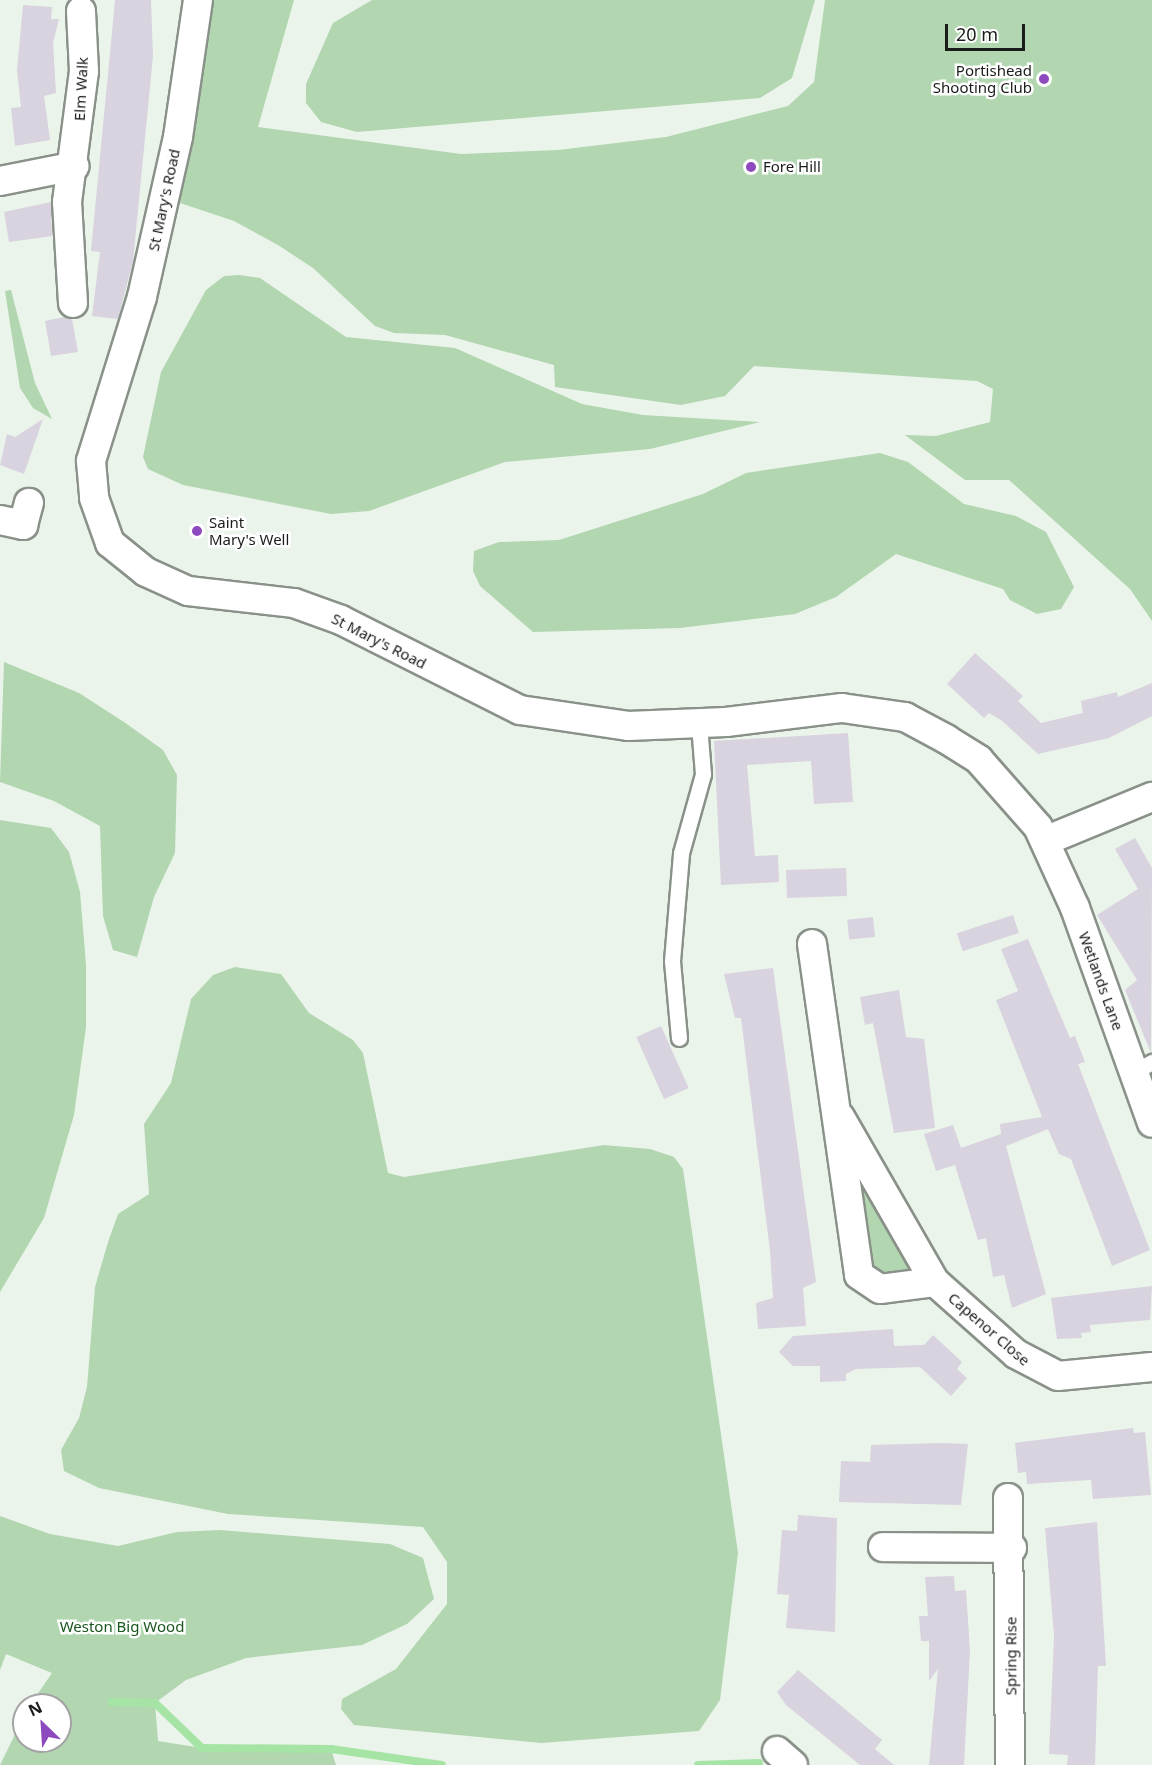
<!DOCTYPE html>
<html>
<head>
<meta charset="utf-8">
<style>
	body { margin:0 }
	#map { position:relative; width:1152px; height:1765px; overflow:hidden; background:#ebf4eb; font-family:"Noto Sans",sans-serif }
	div>[style] { position:absolute }
	.green>* { inset:0; background:#b1d6b0 }
	.stream>* { height:8px; margin:-4px; padding:0 4px; transform-origin:4px; border-radius:4px; background:#a6e4a5 }
	.building>* { inset:0; background:#d8d3de; transform-origin:0 0 }
	.roads { filter:drop-shadow(2px 0 #899189) drop-shadow(-2px 0 #899189) drop-shadow(0 2px #899189) drop-shadow(0 -2px #899189) }
	.service>* { height:15px; margin:-7.5px; padding:0 7.5px; transform-origin:7.5px; border-radius:7.5px; background:#fff }
	.minor>* { height:28px; margin:-14px; padding:0 14px; transform-origin:14px; border-radius:14px; background:#fff }
	.dots>* { width:16px; height:16px; translate:-50% -50%; box-sizing:border-box; border:3px solid #fff; border-radius:50% }
	span { translate:-50% -50%; white-space:nowrap; text-align:center; line-height:1.15; -webkit-text-stroke:5px #fff; paint-order:stroke }
	.poi-label { font-size:15px; color:#191c19 }
	.right { translate:-100% -50%; text-align:right }
	.left { translate:0 -50%; text-align:left }
	.street-label { font-size:15px; color:#191c19 }
	.park-label { font-size:15px; color:#19561d }
	.north { position:absolute; left:12px; top:1693px; width:60px; height:60px; box-sizing:border-box; background:#fff; border:2px solid #a3a4a3; border-radius:50%; rotate:335deg; font-size:16px; font-weight:700; line-height:24px; text-align:center; color:#191c19 }
	.north::after { content:''; display:block; margin:auto; width:21px; height:27px; background:#8d4abe; clip-path:polygon(50% 0,100% 100%,50% 72%,0 100%) }
	.scale { position:absolute; left:945px; top:24px; width:80px; height:27px; box-sizing:border-box; border:3px solid #191c19; border-top:0; padding-left:8px; font-size:18px; line-height:21px; white-space:nowrap; color:#191c19; -webkit-text-stroke:4px #fff; paint-order:stroke }
</style>
</head>
<body>
<div id="map">
	<div class="green">
		<div style="clip-path:polygon(198px 0,294px 0,258px 127px,461px 154px,558px 150px,666px 137px,788px 106px,814px 82px,825px 0,1152px 0,1152px 621px,1130px 589px,1009px 480px,965px 480px,905px 435px,936px 436px,990px 422px,993px 389px,977px 381px,754px 366px,725px 396px,681px 405px,555px 387px,554px 365px,445px 335px,394px 333px,375px 326px,313px 268px,278px 245px,234px 221px,165px 198px)"></div>
		<div style="clip-path:polygon(372px 0,815px 0,792px 78px,760px 98px,357px 132px,321px 122px,306px 103px,306px 84px,333px 23px)"></div>
		<div style="clip-path:polygon(240px 275px,260px 278px,346px 337px,455px 348px,582px 404px,643px 415px,760px 422px,650px 449px,505px 462px,369px 511px,331px 514px,183px 485px,148px 469px,143px 457px,161px 372px,206px 290px,224px 276px)"></div>
		<div style="clip-path:polygon(11px 290px,35px 383px,52px 419px,33px 408px,20px 388px,5px 291px)"></div>
		<div style="clip-path:polygon(880px 453px,908px 462px,964px 504px,1016px 516px,1046px 532px,1074px 587px,1061px 609px,1037px 614px,1010px 600px,1003px 589px,896px 554px,836px 597px,795px 614px,680px 628px,533px 632px,480px 586px,473px 571px,474px 551px,499px 542px,559px 540px,703px 494px,746px 473px)"></div>
		<div style="clip-path:polygon(4px 662px,79px 693px,124px 722px,163px 750px,177px 775px,175px 853px,154px 897px,137px 957px,113px 950px,103px 916px,100px 826px,54px 801px,0 782px)"></div>
		<div style="clip-path:polygon(0 820px,51px 828px,69px 852px,80px 892px,86px 965px,86px 1027px,74px 1115px,44px 1218px,0 1292px)"></div>
		<div style="clip-path:polygon(235px 967px,281px 974px,309px 1013px,353px 1040px,363px 1053px,388px 1173px,404px 1177px,604px 1145px,650px 1149px,674px 1157px,683px 1169px,738px 1553px,720px 1700px,699px 1731px,541px 1743px,354px 1725px,341px 1709px,342px 1699px,396px 1669px,447px 1604px,447px 1562px,423px 1527px,228px 1514px,99px 1488px,64px 1471px,61px 1450px,79px 1418px,87px 1387px,95px 1287px,108px 1242px,118px 1214px,149px 1194px,144px 1124px,171px 1083px,191px 999px,213px 975px)"></div>
		<div style="clip-path:polygon(859px 1182px,912px 1262px,913px 1272px,871px 1277px)"></div>
		<div style="clip-path:polygon(0 1516px,50px 1534px,118px 1546px,177px 1532px,220px 1530px,390px 1544px,423px 1558px,434px 1599px,407px 1624px,362px 1645px,246px 1658px,186px 1680px,155px 1703px,158px 1741px,202px 1748px,331px 1749px,336px 1765px,0 1765px,24px 1716px,24px 1741px,60px 1741px,60px 1705px,30px 1705px,52px 1673px,6px 1654px,0 1670px)"></div>
	</div>
	<div class="stream">
		<div style="left:112px;top:1702px;width:43px;rotate:1.3deg"></div>
		<div style="left:155px;top:1703px;width:65px;rotate:43.8deg"></div>
		<div style="left:202px;top:1748px;width:129px;rotate:0.4deg"></div>
		<div style="left:331px;top:1749px;width:112px;rotate:8.2deg"></div>
		<div style="left:698px;top:1765px;width:61px;rotate:-1.9deg"></div>
	</div>
	<div class="building">
		<div style="clip-path:polygon(115px 0,151px 0,153px 56px,133px 261px,118px 319px,92px 316px,100px 252px,91px 251px)"></div>
		<div style="clip-path:polygon(23px 5px,52px 7px,51px 19px,59px 19px,53px 43px,56px 93px,44px 96px,50px 140px,15px 146px,11px 108px,21px 107px,17px 70px)"></div>
		<div style="clip-path:polygon(51px 202px,52px 236px,9px 242px,4px 212px)"></div>
		<div style="clip-path:polygon(64px 317px,72px 319px,78px 352px,51px 356px,45px 321px)"></div>
		<div style="clip-path:polygon(43px 419px,24px 474px,0 465px,7px 434px,15px 437px)"></div>
		<div style="clip-path:polygon(975px 653px,1023px 696px,1018px 701px,1041px 723px,1083px 713px,1081px 701px,1117px 692px,1118px 697px,1152px 683px,1152px 716px,1109px 738px,1038px 754px,1001px 720px,989px 713px,984px 718px,947px 684px)"></div>
		<div style="clip-path:polygon(848px 733px,853px 802px,814px 804px,811px 761px,747px 765px,755px 856px,778px 855px,779px 882px,721px 885px,714px 741px)"></div>
		<div style="clip-path:polygon(1135px 838px,1152px 868px,1151px 1053px,1125px 990px,1137px 980px,1097px 915px,1138px 889px,1115px 849px)"></div>
		<div style="left:846px;top:868px;width:28px;height:60px;rotate:88deg"></div>
		<div style="left:1013px;top:915px;width:19px;height:59px;rotate:72deg"></div>
		<div style="left:873px;top:917px;width:20px;height:26px;rotate:84deg"></div>
		<div style="clip-path:polygon(1028px 939px,1070px 1038px,1075px 1036px,1085px 1062px,1078px 1064px,1150px 1250px,1112px 1266px,1071px 1159px,1059px 1154px,1048px 1129px,1006px 1146px,1046px 1294px,1012px 1308px,1004px 1275px,993px 1277px,986px 1238px,978px 1240px,955px 1165px,936px 1171px,924px 1134px,953px 1125px,961px 1148px,1001px 1134px,1000px 1124px,1042px 1117px,996px 1000px,1018px 991px,1001px 949px)"></div>
		<div style="clip-path:polygon(773px 968px,816px 1282px,803px 1288px,806px 1326px,758px 1329px,756px 1303px,773px 1298px,770px 1251px,741px 1018px,735px 1018px,724px 974px)"></div>
		<div style="clip-path:polygon(899px 990px,906px 1037px,924px 1039px,935px 1128px,894px 1133px,873px 1023px,865px 1025px,860px 997px)"></div>
		<div style="left:661px;top:1026px;width:68px;height:27px;rotate:66deg"></div>
		<div style="clip-path:polygon(1152px 1286px,1150px 1320px,1090px 1325px,1091px 1332px,1081px 1333px,1082px 1338px,1057px 1339px,1051px 1298px)"></div>
		<div style="clip-path:polygon(893px 1329px,894px 1346px,924px 1345px,933px 1335px,962px 1362px,957px 1369px,967px 1378px,951px 1396px,920px 1367px,856px 1369px,846px 1374px,846px 1381px,820px 1382px,820px 1366px,793px 1366px,779px 1352px,793px 1336px)"></div>
		<div style="clip-path:polygon(1133px 1428px,1134px 1433px,1145px 1432px,1151px 1495px,1093px 1499px,1091px 1480px,1027px 1484px,1026px 1472px,1018px 1473px,1015px 1443px)"></div>
		<div style="clip-path:polygon(942px 1443px,968px 1444px,961px 1505px,839px 1502px,841px 1461px,870px 1462px,871px 1445px)"></div>
		<div style="clip-path:polygon(798px 1515px,837px 1518px,835px 1632px,786px 1628px,789px 1595px,777px 1594px,782px 1530px,797px 1531px)"></div>
		<div style="clip-path:polygon(1097px 1522px,1106px 1666px,1098px 1666px,1095px 1765px,1067px 1765px,1068px 1755px,1049px 1754px,1054px 1636px,1045px 1528px)"></div>
		<div style="clip-path:polygon(954px 1576px,955px 1591px,966px 1590px,970px 1651px,964px 1765px,929px 1765px,938px 1669px,929px 1681px,929px 1641px,921px 1641px,919px 1616px,928px 1616px,925px 1577px)"></div>
		<div style="clip-path:polygon(798px 1670px,882px 1740px,875px 1749px,894px 1765px,860px 1765px,786px 1705px,777px 1692px)"></div>
	</div>
	<div class="roads">
		<div class="service">
			<div style="left:679px;top:1038px;width:77px;rotate:-95.2deg"></div>
			<div style="left:672px;top:961px;width:108px;rotate:-85.2deg"></div>
			<div style="left:681px;top:853px;width:82px;rotate:-74.4deg"></div>
			<div style="left:703px;top:774px;width:50px;rotate:-94.6deg"></div>
			<div style="left:1134px;top:1072px;width:21px;rotate:-29deg"></div>
		</div>
		<div class="minor">
			<div style="left:198px;top:0;width:138px;rotate:98.3deg"></div>
			<div style="left:178px;top:137px;width:164px;rotate:102.7deg"></div>
			<div style="left:142px;top:297px;width:172px;rotate:107.3deg"></div>
			<div style="left:91px;top:461px;width:37px;rotate:85deg"></div>
			<div style="left:94px;top:498px;width:48px;rotate:70.4deg"></div>
			<div style="left:110px;top:543px;width:46px;rotate:38.9deg"></div>
			<div style="left:146px;top:572px;width:46px;rotate:24.3deg"></div>
			<div style="left:188px;top:591px;width:107px;rotate:6.5deg"></div>
			<div style="left:294px;top:603px;width:50px;rotate:19.9deg"></div>
			<div style="left:341px;top:620px;width:200px;rotate:26.7deg"></div>
			<div style="left:520px;top:710px;width:109px;rotate:8.4deg"></div>
			<div style="left:628px;top:726px;width:98px;rotate:-2.3deg"></div>
			<div style="left:726px;top:722px;width:117px;rotate:-6.9deg"></div>
			<div style="left:842px;top:708px;width:64px;rotate:8.1deg"></div>
			<div style="left:905px;top:717px;width:47px;rotate:28.2deg"></div>
			<div style="left:946px;top:739px;width:39px;rotate:32deg"></div>
			<div style="left:979px;top:760px;width:89px;rotate:48.6deg"></div>
			<div style="left:1038px;top:827px;width:89px;rotate:65.4deg"></div>
			<div style="left:1075px;top:908px;width:228px;rotate:70.3deg"></div>
			<div style="left:0;top:181px;width:76px;rotate:-11.3deg"></div>
			<div style="left:73px;top:303px;width:101px;rotate:-93.4deg"></div>
			<div style="left:67px;top:202px;width:132px;rotate:-82.6deg"></div>
			<div style="left:84px;top:71px;width:60px;rotate:-92.9deg"></div>
			<div style="left:0;top:520px;width:24px;rotate:12deg"></div>
			<div style="left:23px;top:525px;width:23px;rotate:-75deg"></div>
			<div style="left:1045px;top:841px;width:116px;rotate:-22.4deg"></div>
			<div style="left:812px;top:944px;width:334px;rotate:81.9deg"></div>
			<div style="left:859px;top:1275px;width:25px;rotate:34deg"></div>
			<div style="left:880px;top:1289px;width:55px;rotate:-7.3deg"></div>
			<div style="left:840px;top:1117px;width:190px;rotate:60.1deg"></div>
			<div style="left:935px;top:1282px;width:108px;rotate:41.6deg"></div>
			<div style="left:1016px;top:1354px;width:47px;rotate:27.6deg"></div>
			<div style="left:1058px;top:1376px;width:94px;rotate:-5.5deg"></div>
			<div style="left:1008px;top:1498px;width:267px;rotate:89.6deg"></div>
			<div style="left:883px;top:1547px;width:129px;rotate:0.4deg"></div>
			<div style="left:777px;top:1751px;width:21px;rotate:41deg"></div>
		</div>
	</div>
	<div class="dots">
		<div style="left:1044px;top:79px;background:#8d4abe"></div>
		<div style="left:751px;top:167px;background:#8d4abe"></div>
		<div style="left:197px;top:531px;background:#8d4abe"></div>
	</div>
	<div class="poi-label">
		<span class="right" style="left:1032px;top:79px">Portishead<br>Shooting Club</span>
		<span class="left" style="left:763px;top:167px">Fore Hill</span>
		<span class="left" style="left:209px;top:531px">Saint<br>Mary's Well</span>
	</div>
	<div class="street-label">
		<span style="left:81px;top:89px;rotate:-87deg">Elm Walk</span>
		<span style="left:164px;top:200px;rotate:-78deg">St Mary's Road</span>
		<span style="left:379px;top:641px;rotate:27deg">St Mary's Road</span>
		<span style="left:1101px;top:981px;rotate:70deg">Wetlands Lane</span>
		<span style="left:989px;top:1329px;rotate:41deg">Capenor Close</span>
		<span style="left:1011px;top:1656px;rotate:-90deg">Spring Rise</span>
	</div>
	<div class="park-label">
		<span style="left:122px;top:1627px">Weston Big Wood</span>
	</div>
	<div class="north">N</div>
	<div class="scale">20 m</div>
</div>
</body>
</html>
